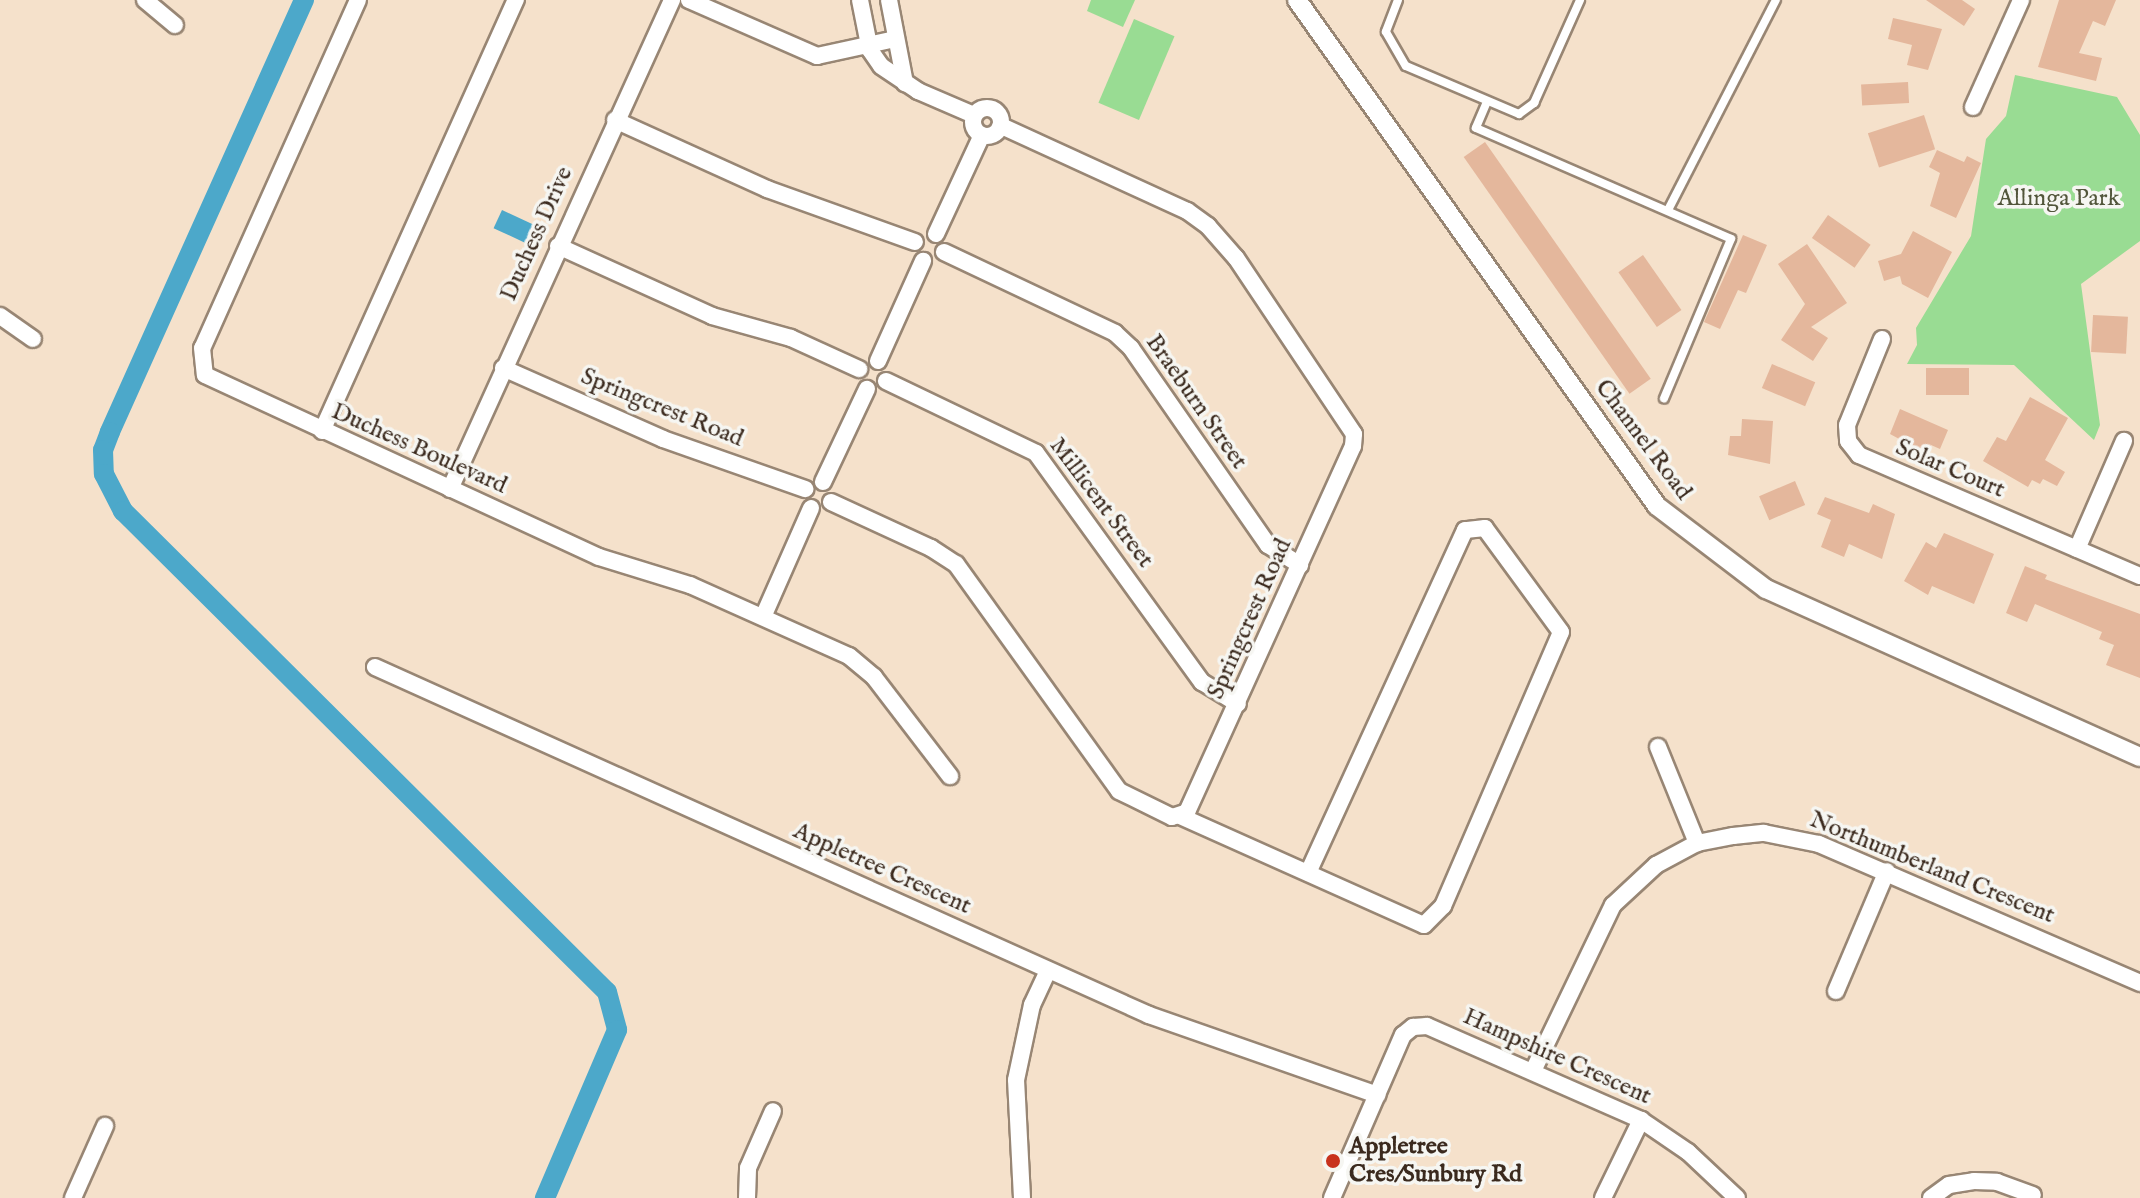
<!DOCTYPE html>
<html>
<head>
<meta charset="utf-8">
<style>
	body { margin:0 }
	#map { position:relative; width:2140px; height:1198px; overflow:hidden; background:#f5e1cb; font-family:"IM FELL English",serif }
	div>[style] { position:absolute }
	.green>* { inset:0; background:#99dc93; transform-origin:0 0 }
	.water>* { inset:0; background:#4ca8ca; transform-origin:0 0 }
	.canal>* { height:20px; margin:-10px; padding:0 10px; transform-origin:10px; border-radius:10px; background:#4ca8ca }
	.building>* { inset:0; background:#e4b79c; transform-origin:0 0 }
	.roads { filter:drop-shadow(2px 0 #988674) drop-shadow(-2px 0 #988674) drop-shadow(0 2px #988674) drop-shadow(0 -2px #988674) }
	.service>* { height:8px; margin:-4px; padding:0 4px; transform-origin:4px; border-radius:4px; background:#fff }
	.minor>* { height:16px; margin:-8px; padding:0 8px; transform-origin:8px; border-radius:8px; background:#fff }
	.minor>.ring { margin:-8px; padding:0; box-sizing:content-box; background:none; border:16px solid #fff; border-radius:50% }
	.tertiary>* { height:18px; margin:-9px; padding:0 9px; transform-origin:9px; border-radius:9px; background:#fff }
	.dots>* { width:22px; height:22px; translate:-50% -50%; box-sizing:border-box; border:4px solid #f6f6f2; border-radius:50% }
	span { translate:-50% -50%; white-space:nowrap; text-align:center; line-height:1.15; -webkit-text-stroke:7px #f6f6f2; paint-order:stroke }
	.park-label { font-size:24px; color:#52563b }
	.street-label { font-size:24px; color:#3b2a1e }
	.poi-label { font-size:24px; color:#3b2a1e; font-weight:700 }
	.left { translate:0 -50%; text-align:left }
</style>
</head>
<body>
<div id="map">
	<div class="green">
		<div style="clip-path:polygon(1091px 0,1135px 0,1123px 27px,1087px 11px)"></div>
		<div style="left:1134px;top:19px;width:44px;height:91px;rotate:23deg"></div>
		<div style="clip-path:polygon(2015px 75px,2117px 97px,2140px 135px,2140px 241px,2081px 284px,2100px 425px,2094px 440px,2014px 365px,1907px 364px,1917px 345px,1916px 328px,1971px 236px,1986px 139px,2006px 116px)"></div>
	</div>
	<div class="water">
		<div style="left:502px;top:210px;width:41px;height:20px;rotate:25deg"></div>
	</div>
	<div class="canal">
		<div style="left:304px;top:0;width:474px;rotate:114.2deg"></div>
		<div style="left:110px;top:432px;width:19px;rotate:111deg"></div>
		<div style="left:103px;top:450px;width:24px;rotate:88deg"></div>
		<div style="left:104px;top:474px;width:42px;rotate:62.8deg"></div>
		<div style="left:123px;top:511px;width:682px;rotate:44.82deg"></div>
		<div style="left:607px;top:992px;width:39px;rotate:75deg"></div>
		<div style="left:617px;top:1030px;width:183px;rotate:113.2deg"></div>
	</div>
	<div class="building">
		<div style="clip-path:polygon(1926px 0,1962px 0,1975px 9px,1964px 26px)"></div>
		<div style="clip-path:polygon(2059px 0,2116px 0,2105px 26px,2093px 21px,2079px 53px,2102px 58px,2096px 81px,2038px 67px)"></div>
		<div style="clip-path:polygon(1893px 18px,1942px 29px,1928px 70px,1907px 65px,1912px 45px,1888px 39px)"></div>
		<div style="left:1908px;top:82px;width:21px;height:47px;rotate:87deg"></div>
		<div style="left:1924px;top:115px;width:36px;height:59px;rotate:72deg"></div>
		<div style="left:1485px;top:142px;width:289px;height:26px;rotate:55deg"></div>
		<div style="clip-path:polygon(1937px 150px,1964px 162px,1967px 156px,1981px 163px,1956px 218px,1930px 206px,1940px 173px,1929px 167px)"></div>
		<div style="left:1828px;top:215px;width:52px;height:28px;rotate:35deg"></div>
		<div style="clip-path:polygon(1913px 231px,1952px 252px,1928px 298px,1902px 284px,1900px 276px,1884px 281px,1878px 261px,1901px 254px)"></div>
		<div style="clip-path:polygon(1743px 235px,1767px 245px,1746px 293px,1738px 290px,1720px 329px,1704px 322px)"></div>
		<div style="clip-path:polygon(1807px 244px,1847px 303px,1811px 327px,1828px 338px,1813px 361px,1781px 340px,1805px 304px,1778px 264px)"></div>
		<div style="left:1643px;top:255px;width:67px;height:30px;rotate:55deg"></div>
		<div style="left:2093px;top:315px;width:35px;height:37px;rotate:3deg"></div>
		<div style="left:1772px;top:364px;width:47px;height:26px;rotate:23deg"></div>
		<div style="left:1926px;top:368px;width:43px;height:27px"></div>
		<div style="clip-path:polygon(2030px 397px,2068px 418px,2045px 460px,2065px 472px,2057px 486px,2043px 479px,2040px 484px,2032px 480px,2028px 487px,1983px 461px,1997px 437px,2006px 441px)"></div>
		<div style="clip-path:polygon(1900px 409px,1948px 430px,1940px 449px,1931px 445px,1927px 454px,1890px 434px)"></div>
		<div style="clip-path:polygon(1742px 419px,1773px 421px,1770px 464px,1728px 455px,1730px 436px,1741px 436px)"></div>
		<div style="left:1795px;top:481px;width:26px;height:39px;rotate:67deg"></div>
		<div style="clip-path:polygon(1825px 497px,1869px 513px,1873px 504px,1895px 514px,1882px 559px,1849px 544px,1844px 557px,1821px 547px,1831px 520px,1817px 514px)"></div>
		<div style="clip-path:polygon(1944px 533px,1994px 554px,1974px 604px,1932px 586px,1928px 595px,1904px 581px,1926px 542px,1936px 548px)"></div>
		<div style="clip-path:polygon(2025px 566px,2047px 575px,2045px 579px,2140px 614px,2140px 678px,2106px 665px,2114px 645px,2099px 639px,2102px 632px,2035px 604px,2027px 622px,2006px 613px)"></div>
	</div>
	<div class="roads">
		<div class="service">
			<div style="left:1398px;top:0;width:34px;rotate:111deg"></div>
			<div style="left:1386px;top:32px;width:39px;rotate:60deg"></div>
			<div style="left:1406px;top:66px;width:123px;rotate:23deg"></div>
			<div style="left:1519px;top:114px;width:19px;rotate:-36deg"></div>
			<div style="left:1534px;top:103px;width:113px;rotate:-65.9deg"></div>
			<div style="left:1486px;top:104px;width:26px;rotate:113deg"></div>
			<div style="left:1476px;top:128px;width:278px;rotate:23.5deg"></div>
			<div style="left:1731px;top:239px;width:173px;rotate:112.8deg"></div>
			<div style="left:1668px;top:210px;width:236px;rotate:-62.8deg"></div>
		</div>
		<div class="minor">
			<div style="left:145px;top:0;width:39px;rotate:40deg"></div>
			<div style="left:358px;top:0;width:381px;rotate:114.1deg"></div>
			<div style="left:202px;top:348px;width:27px;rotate:84deg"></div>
			<div style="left:205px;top:375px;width:434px;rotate:24.8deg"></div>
			<div style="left:599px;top:557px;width:95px;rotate:17.1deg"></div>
			<div style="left:690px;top:585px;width:174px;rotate:24.1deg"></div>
			<div style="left:849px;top:656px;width:33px;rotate:40deg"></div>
			<div style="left:874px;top:677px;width:125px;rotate:52.5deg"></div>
			<div style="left:689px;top:0;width:140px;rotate:23.6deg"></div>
			<div style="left:817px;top:56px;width:80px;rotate:-12.3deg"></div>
			<div style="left:860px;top:0;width:51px;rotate:78.7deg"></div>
			<div style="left:870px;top:50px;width:19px;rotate:55deg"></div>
			<div style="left:881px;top:66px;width:45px;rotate:34deg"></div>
			<div style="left:918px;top:91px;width:61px;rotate:23.2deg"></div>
			<div style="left:889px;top:0;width:85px;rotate:79.1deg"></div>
			<div style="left:1973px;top:107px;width:117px;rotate:-65.8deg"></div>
			<div class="ring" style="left:973px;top:108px;width:12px;height:12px"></div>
			<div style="left:615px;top:120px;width:167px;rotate:24.4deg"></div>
			<div style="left:767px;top:189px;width:157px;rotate:19.7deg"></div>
			<div style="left:936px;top:234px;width:109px;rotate:-65.1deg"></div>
			<div style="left:558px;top:246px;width:169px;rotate:24.4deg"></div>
			<div style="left:712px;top:316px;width:82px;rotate:15.6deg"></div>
			<div style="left:791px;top:338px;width:75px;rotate:24.5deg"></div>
			<div style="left:944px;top:252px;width:189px;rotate:25.3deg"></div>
			<div style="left:1115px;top:333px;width:22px;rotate:43deg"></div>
			<div style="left:1131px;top:348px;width:240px;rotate:55.2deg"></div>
			<div style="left:1268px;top:545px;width:38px;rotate:32deg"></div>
			<div style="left:0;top:316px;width:40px;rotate:34.9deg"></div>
			<div style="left:1882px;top:339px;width:93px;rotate:112.1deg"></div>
			<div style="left:1847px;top:425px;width:16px;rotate:86deg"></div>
			<div style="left:1848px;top:441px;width:18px;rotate:52deg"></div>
			<div style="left:1859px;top:455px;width:306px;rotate:23.3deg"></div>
			<div style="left:878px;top:361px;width:110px;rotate:-65.8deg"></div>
			<div style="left:503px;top:368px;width:175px;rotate:23.9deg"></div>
			<div style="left:663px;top:439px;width:151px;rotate:19.4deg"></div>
			<div style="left:886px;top:381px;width:166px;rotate:25.6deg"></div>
			<div style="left:1036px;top:453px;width:283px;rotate:54.1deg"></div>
			<div style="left:1202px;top:682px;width:42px;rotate:31.4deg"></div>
			<div style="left:322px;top:431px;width:473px;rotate:-65.8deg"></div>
			<div style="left:823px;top:482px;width:103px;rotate:-64.7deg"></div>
			<div style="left:450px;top:489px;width:537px;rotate:-65.58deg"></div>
			<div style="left:831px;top:502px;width:110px;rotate:24.7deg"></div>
			<div style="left:931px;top:548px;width:30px;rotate:33deg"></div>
			<div style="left:956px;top:564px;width:279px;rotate:54.3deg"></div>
			<div style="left:1119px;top:791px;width:59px;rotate:26.1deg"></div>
			<div style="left:1172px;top:817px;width:16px;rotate:-18deg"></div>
			<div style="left:1187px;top:812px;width:402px;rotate:-65.6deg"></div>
			<div style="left:1353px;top:446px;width:12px;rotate:-85deg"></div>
			<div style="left:1354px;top:434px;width:212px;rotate:-123.8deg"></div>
			<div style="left:1236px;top:258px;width:43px;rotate:-131.2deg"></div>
			<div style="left:1208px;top:226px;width:26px;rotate:-144deg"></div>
			<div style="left:1187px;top:211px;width:205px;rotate:-155.4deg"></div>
			<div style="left:2077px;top:549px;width:118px;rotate:-66.5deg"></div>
			<div style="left:763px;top:617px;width:119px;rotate:-66.2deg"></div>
			<div style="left:375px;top:667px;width:849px;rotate:24.21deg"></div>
			<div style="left:1149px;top:1015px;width:242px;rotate:19.3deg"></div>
			<div style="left:1658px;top:747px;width:104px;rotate:67.9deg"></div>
			<div style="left:1180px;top:816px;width:267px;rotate:24.1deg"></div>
			<div style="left:1424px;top:925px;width:27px;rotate:-45deg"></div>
			<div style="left:1443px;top:906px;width:298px;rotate:-66.7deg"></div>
			<div style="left:1561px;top:632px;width:129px;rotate:-126.2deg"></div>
			<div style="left:1485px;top:528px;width:20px;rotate:174deg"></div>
			<div style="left:1465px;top:530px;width:377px;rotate:114.6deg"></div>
			<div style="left:1836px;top:991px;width:130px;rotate:-67deg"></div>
			<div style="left:1534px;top:1069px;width:182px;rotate:-64.3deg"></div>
			<div style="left:1613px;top:905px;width:59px;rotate:-42.9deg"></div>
			<div style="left:1656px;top:865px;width:47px;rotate:-28.2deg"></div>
			<div style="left:1697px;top:843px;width:37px;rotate:-11deg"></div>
			<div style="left:1733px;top:836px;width:31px;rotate:-6deg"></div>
			<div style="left:1764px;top:833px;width:56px;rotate:11.3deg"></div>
			<div style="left:1819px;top:844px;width:350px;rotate:23.4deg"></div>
			<div style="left:73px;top:1198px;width:79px;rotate:-66deg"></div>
			<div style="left:747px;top:1198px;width:30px;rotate:-88deg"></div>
			<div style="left:748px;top:1168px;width:62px;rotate:-66.3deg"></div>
			<div style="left:1022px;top:1198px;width:118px;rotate:-92.9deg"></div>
			<div style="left:1016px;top:1080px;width:77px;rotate:-78deg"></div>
			<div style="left:1032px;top:1005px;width:38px;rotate:-65deg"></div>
			<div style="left:1332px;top:1198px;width:178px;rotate:-66.5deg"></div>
			<div style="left:1403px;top:1035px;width:13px;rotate:-39deg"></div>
			<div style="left:1413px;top:1027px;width:14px;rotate:-4deg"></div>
			<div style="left:1427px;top:1026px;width:234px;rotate:23.7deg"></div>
			<div style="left:1641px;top:1120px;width:57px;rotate:34.2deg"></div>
			<div style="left:1688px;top:1152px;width:67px;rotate:43.2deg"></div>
			<div style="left:1603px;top:1198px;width:87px;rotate:-64deg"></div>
			<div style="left:1931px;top:1198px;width:22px;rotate:-36deg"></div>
			<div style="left:1949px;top:1185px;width:25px;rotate:-9deg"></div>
			<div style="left:1974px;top:1181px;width:23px;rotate:2deg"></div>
			<div style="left:1997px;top:1182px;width:38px;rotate:20deg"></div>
		</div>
		<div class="tertiary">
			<div style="left:1297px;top:0;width:621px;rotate:54.57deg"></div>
			<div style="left:1657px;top:506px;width:137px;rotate:37.3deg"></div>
			<div style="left:1766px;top:589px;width:410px;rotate:24.2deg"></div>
		</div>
	</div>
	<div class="dots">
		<div style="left:1333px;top:1161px;background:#c8321e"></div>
	</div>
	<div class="park-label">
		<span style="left:2059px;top:199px">Allinga Park</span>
	</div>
	<div class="street-label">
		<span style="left:537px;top:234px;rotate:-66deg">Duchess Drive</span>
		<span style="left:1196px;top:402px;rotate:55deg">Braeburn Street</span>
		<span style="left:662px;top:408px;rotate:22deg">Springcrest Road</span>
		<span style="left:1643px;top:440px;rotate:53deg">Channel Road</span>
		<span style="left:419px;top:449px;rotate:24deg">Duchess Boulevard</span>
		<span style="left:1950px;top:469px;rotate:23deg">Solar Court</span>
		<span style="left:1101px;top:503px;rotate:53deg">Millicent Street</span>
		<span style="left:1250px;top:619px;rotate:-66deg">Springcrest Road</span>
		<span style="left:1932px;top:868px;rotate:22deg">Northumberland Crescent</span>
		<span style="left:882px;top:869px;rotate:24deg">Appletree Crescent</span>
		<span style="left:1557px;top:1057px;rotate:24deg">Hampshire Crescent</span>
	</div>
	<div class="poi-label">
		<span class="left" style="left:1349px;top:1161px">Appletree<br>Cres/Sunbury Rd</span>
	</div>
</div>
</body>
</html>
